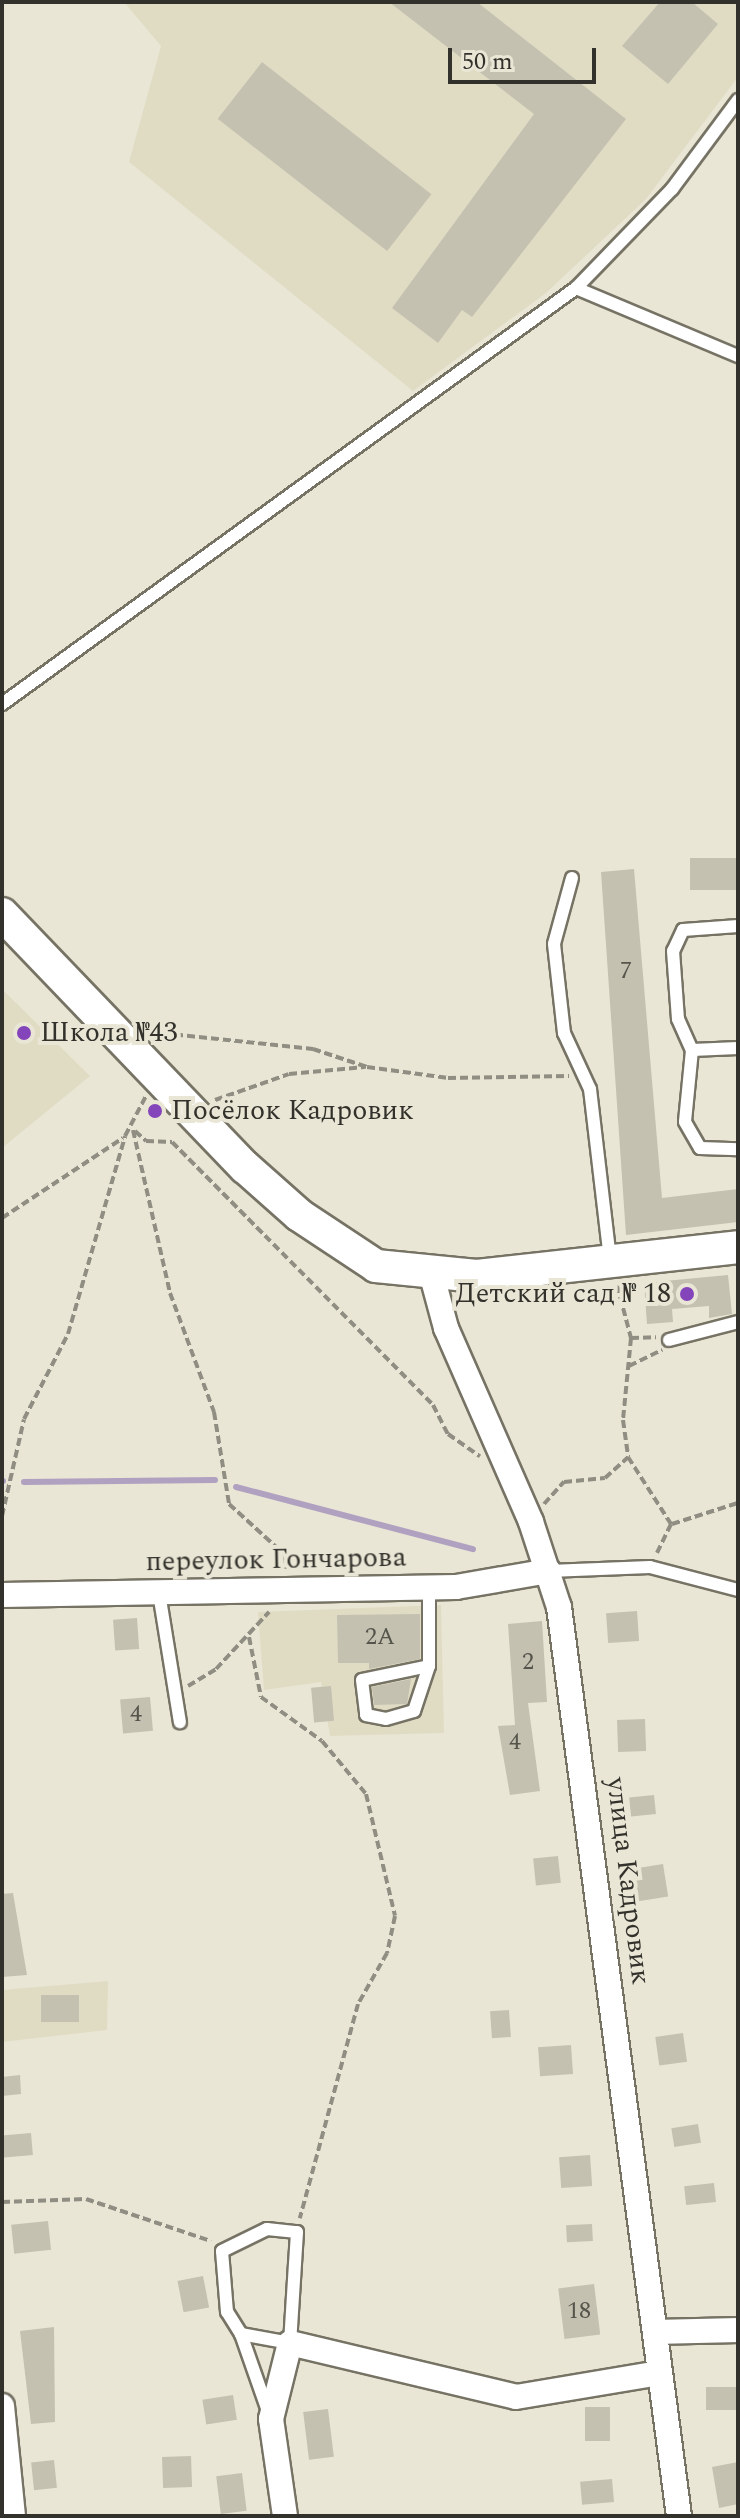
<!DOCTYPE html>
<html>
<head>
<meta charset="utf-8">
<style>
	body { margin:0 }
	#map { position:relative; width:740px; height:2518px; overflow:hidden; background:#e9e6d5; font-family:Spectral,serif }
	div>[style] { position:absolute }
	.built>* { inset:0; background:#e0dcc4 }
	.stream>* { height:6px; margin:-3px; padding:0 3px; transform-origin:3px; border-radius:3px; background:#b0a1c1 }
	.building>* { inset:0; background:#c4c1b1; transform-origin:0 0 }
	.path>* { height:4px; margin-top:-2px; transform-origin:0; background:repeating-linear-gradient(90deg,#908e82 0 8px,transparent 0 12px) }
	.roads { filter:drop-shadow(2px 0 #767365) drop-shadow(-2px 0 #767365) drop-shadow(0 2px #767365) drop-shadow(0 -2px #767365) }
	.service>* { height:12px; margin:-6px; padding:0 6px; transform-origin:6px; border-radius:6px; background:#fff }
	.minor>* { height:24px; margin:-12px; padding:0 12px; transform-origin:12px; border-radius:12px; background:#fff }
	.secondary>* { height:32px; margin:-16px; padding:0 16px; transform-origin:16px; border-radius:16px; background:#fff }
	.dots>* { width:22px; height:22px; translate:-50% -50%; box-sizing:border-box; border:4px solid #e9e6d5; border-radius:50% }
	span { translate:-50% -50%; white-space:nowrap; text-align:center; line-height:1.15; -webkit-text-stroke:8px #e9e6d5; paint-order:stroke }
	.number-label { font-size:24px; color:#56554c }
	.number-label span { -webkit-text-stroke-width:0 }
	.poi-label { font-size:28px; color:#32312b }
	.left { translate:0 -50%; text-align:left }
	.right { translate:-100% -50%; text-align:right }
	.street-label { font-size:28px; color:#32312b }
	.frame { position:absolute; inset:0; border:4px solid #32312b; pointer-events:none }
	.scale { position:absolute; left:448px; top:48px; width:148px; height:36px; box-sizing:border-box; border:4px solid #32312b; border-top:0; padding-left:10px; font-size:24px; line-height:28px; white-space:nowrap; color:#32312b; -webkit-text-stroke:6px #e9e6d5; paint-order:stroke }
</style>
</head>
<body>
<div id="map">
	<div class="built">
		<div style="clip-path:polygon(124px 2px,738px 2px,738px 77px,646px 199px,546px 293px,413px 391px,129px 162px,161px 46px)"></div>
		<div style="clip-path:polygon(2px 989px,90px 1076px,2px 1148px)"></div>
		<div style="clip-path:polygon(441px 1605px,444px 1733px,330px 1736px,321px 1682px,264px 1690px,258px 1612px)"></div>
		<div style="clip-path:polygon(108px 1981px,107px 2030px,2px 2042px,2px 1990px)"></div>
	</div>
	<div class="stream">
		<div style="left:2px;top:1481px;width:1px"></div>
		<div style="left:24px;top:1482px;width:191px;rotate:-0.6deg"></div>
		<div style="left:236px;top:1487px;width:245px;rotate:14.7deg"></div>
	</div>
	<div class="building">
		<div style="clip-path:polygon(389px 2px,477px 2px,626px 119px,472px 317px,462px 310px,438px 343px,392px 308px,534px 114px)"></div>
		<div style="clip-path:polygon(660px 2px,692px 2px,718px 24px,668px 84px,622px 46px)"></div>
		<div style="left:262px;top:62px;width:215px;height:72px;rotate:38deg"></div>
		<div style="left:738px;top:858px;width:32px;height:48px;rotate:90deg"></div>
		<div style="clip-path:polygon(634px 869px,662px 1198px,738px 1189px,738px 1222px,626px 1235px,601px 872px)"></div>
		<div style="clip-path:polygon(728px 1275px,732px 1314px,709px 1318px,709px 1306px,672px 1309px,673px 1322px,647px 1324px,644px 1283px)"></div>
		<div style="left:637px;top:1611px;width:30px;height:31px;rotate:86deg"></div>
		<div style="clip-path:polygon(420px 1614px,420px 1659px,369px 1669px,369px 1663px,338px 1663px,337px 1615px)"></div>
		<div style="left:137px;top:1618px;width:31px;height:24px;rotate:86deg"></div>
		<div style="clip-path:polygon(542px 1621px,547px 1702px,528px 1703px,540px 1791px,510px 1795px,498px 1726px,515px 1725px,508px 1624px)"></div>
		<div style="clip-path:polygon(411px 1679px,407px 1704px,374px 1705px,372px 1687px)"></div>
		<div style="left:331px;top:1686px;width:35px;height:20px;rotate:85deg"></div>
		<div style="left:150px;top:1697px;width:34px;height:30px;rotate:85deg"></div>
		<div style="left:645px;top:1719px;width:32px;height:28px;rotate:88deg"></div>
		<div style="left:654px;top:1795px;width:19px;height:25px;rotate:84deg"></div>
		<div style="left:558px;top:1856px;width:27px;height:25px;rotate:84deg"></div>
		<div style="left:663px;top:1864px;width:33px;height:30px;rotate:81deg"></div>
		<div style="clip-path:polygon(13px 1893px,27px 1975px,2px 1977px,2px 1894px)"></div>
		<div style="left:41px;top:1995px;width:38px;height:27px"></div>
		<div style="left:509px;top:2010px;width:27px;height:19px;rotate:86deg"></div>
		<div style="left:683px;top:2033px;width:29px;height:28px;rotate:82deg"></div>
		<div style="left:571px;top:2045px;width:29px;height:33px;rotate:86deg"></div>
		<div style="clip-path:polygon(20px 2075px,21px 2094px,2px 2096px,2px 2077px)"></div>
		<div style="left:698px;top:2124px;width:19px;height:27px;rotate:81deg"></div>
		<div style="left:31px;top:2133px;width:22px;height:29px;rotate:85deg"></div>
		<div style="left:590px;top:2155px;width:31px;height:31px;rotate:86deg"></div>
		<div style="left:714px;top:2183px;width:19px;height:30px;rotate:84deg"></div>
		<div style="left:48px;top:2221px;width:29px;height:37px;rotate:84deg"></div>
		<div style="left:592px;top:2224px;width:17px;height:26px;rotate:87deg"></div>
		<div style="left:203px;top:2276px;width:32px;height:26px;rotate:79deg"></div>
		<div style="left:594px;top:2284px;width:51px;height:36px;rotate:83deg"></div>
		<div style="clip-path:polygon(54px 2327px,55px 2422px,31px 2424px,20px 2331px)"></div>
		<div style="left:738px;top:2387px;width:23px;height:32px;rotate:90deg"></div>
		<div style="left:233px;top:2395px;width:25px;height:31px;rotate:81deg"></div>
		<div style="left:585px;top:2407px;width:25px;height:34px"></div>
		<div style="left:328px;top:2409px;width:48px;height:25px;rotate:83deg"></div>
		<div style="left:191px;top:2456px;width:31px;height:29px;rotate:88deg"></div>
		<div style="left:54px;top:2460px;width:28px;height:23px;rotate:84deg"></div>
		<div style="clip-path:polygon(738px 2462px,738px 2504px,719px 2508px,712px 2467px)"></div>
		<div style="left:242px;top:2473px;width:38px;height:26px;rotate:83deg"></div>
		<div style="left:612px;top:2479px;width:23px;height:32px;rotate:85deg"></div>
	</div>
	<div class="path">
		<div style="left:151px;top:1032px;width:163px;rotate:6deg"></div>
		<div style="left:313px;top:1049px;width:57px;rotate:18.4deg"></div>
		<div style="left:367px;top:1067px;width:82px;rotate:7.7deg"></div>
		<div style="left:448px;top:1078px;width:121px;rotate:-0.9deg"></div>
		<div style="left:215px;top:1100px;width:78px;rotate:-19.4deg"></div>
		<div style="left:289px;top:1074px;width:76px;rotate:-5.3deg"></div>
		<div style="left:133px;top:1130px;width:167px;rotate:77.2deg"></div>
		<div style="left:170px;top:1293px;width:127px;rotate:69.7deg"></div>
		<div style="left:214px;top:1412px;width:93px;rotate:80.7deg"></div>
		<div style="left:229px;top:1504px;width:76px;rotate:42.3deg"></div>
		<div style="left:285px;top:1555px;width:14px;rotate:86deg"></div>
		<div style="left:135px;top:1131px;width:15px;rotate:42deg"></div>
		<div style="left:146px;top:1141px;width:26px;rotate:2deg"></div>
		<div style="left:172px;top:1142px;width:371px;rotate:45.2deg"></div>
		<div style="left:433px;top:1405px;width:33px;rotate:63deg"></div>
		<div style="left:448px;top:1434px;width:39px;rotate:35deg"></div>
		<div style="left:2px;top:1218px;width:145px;rotate:-33.5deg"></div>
		<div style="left:617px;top:1285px;width:55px;rotate:75.2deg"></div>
		<div style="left:631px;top:1338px;width:82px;rotate:95.6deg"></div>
		<div style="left:623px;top:1420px;width:37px;rotate:82deg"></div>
		<div style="left:628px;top:1457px;width:80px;rotate:57.3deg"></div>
		<div style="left:671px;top:1524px;width:32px;rotate:116deg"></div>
		<div style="left:631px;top:1338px;width:25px;rotate:-2deg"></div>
		<div style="left:629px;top:1366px;width:37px;rotate:-26deg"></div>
		<div style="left:544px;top:1504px;width:30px;rotate:-48deg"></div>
		<div style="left:564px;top:1482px;width:41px;rotate:-5.6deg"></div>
		<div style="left:605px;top:1478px;width:31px;rotate:-42deg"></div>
		<div style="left:2px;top:1516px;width:99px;rotate:-77.2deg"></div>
		<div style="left:24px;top:1419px;width:96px;rotate:-62.6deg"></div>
		<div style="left:68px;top:1334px;width:206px;rotate:-73.9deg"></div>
		<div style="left:125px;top:1136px;width:45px;rotate:-62.3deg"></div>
		<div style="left:672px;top:1524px;width:69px;rotate:-17.7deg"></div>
		<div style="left:249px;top:1637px;width:61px;rotate:78.7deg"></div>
		<div style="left:261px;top:1697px;width:75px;rotate:35.8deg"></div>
		<div style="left:322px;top:1741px;width:69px;rotate:50.3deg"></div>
		<div style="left:366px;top:1794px;width:125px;rotate:76.6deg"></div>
		<div style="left:395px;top:1916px;width:38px;rotate:102deg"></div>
		<div style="left:387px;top:1953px;width:59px;rotate:119.6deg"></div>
		<div style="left:358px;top:2004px;width:222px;rotate:105.2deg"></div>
		<div style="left:188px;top:1686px;width:33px;rotate:-31deg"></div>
		<div style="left:216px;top:1669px;width:78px;rotate:-47.1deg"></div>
		<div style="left:2px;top:2202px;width:84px;rotate:-2deg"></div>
		<div style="left:86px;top:2199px;width:132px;rotate:18.6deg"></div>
	</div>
	<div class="roads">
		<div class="service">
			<div style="left:576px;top:288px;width:176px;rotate:22.8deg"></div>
			<div style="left:2px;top:704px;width:709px;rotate:-35.93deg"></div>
			<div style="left:576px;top:288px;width:138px;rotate:-45.9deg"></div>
			<div style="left:672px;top:189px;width:111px;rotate:-53.4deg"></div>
			<div style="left:572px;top:878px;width:68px;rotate:105.3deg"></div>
			<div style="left:554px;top:944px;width:90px;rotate:83.6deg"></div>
			<div style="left:564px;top:1033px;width:62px;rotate:65.1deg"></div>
			<div style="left:590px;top:1089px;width:172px;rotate:83.3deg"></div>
			<div style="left:738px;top:926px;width:55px;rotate:175.8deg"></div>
			<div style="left:683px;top:930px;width:23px;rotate:115deg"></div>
			<div style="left:673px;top:951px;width:68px;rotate:85.8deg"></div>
			<div style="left:678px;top:1019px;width:34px;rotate:66deg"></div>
			<div style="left:692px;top:1050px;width:72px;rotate:95.6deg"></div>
			<div style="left:685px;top:1122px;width:30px;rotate:60deg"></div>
			<div style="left:700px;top:1148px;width:38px;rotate:2deg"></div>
			<div style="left:692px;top:1050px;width:46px;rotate:-2.5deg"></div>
			<div style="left:669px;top:1340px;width:71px;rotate:-14.6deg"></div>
			<div style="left:549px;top:1571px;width:101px;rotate:-2.3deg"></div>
			<div style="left:650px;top:1567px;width:91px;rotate:14.6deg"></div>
			<div style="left:429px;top:1588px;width:78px;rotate:90deg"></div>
			<div style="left:429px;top:1666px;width:68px;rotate:168.2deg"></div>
			<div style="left:362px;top:1680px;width:35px;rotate:83deg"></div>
			<div style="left:366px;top:1715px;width:20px;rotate:11deg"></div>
			<div style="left:386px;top:1719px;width:29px;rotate:-16deg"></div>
			<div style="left:414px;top:1711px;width:47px;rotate:-71.6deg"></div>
			<div style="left:159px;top:1593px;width:131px;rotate:80.8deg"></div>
			<div style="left:267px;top:2229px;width:30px;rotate:6deg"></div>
			<div style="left:297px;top:2232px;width:111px;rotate:93.6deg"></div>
			<div style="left:290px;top:2343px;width:50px;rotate:-169.6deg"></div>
			<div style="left:241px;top:2334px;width:26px;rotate:-122deg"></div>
			<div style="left:227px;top:2312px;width:61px;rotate:-94.7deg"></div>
			<div style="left:222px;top:2251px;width:50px;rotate:-26.1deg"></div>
			<div style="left:241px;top:2334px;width:88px;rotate:70.7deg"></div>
		</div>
		<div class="minor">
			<div style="left:432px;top:1276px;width:54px;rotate:74.9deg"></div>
			<div style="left:446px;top:1328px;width:212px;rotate:66.3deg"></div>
			<div style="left:531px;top:1522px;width:89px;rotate:71.8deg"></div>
			<div style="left:559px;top:1607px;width:917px;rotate:82.48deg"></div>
			<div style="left:2px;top:1595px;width:454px;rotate:-1deg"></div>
			<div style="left:456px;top:1587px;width:94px;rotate:-9.8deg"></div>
			<div style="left:655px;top:2332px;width:83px;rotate:-1.4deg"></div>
			<div style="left:2px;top:2406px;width:111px;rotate:84.3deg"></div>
			<div style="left:285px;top:2516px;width:98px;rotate:-98.2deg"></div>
			<div style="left:271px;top:2419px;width:78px;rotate:-76deg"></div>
			<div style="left:290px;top:2343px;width:232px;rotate:13.4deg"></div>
			<div style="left:516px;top:2397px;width:146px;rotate:-9.5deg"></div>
		</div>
		<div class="secondary">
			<div style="left:2px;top:914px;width:351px;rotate:46.2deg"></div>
			<div style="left:245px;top:1167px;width:72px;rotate:41.6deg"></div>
			<div style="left:299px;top:1215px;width:92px;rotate:33.5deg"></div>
			<div style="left:376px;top:1266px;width:101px;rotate:5.7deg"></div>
			<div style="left:477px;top:1276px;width:263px;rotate:-6.3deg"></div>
		</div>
	</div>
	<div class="dots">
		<div style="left:24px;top:1033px;background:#8545ba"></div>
		<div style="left:155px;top:1111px;background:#8545ba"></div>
		<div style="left:687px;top:1294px;background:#8545ba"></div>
	</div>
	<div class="number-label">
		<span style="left:626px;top:972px">7</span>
		<span style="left:380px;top:1638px">2А</span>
		<span style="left:528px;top:1663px">2</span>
		<span style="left:136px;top:1715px">4</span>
		<span style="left:515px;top:1743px">4</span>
		<span style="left:579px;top:2312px">18</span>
	</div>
	<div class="poi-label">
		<span class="left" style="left:40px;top:1033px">Школа №43</span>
		<span class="left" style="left:171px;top:1111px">Посёлок Кадровик</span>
		<span class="right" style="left:671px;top:1294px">Детский сад № 18</span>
	</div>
	<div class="street-label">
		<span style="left:276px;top:1560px;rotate:-1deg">переулок Гончарова</span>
		<span style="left:628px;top:1881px;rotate:83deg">улица Кадровик</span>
	</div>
	<div class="frame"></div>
	<div class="scale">50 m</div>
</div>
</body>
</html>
